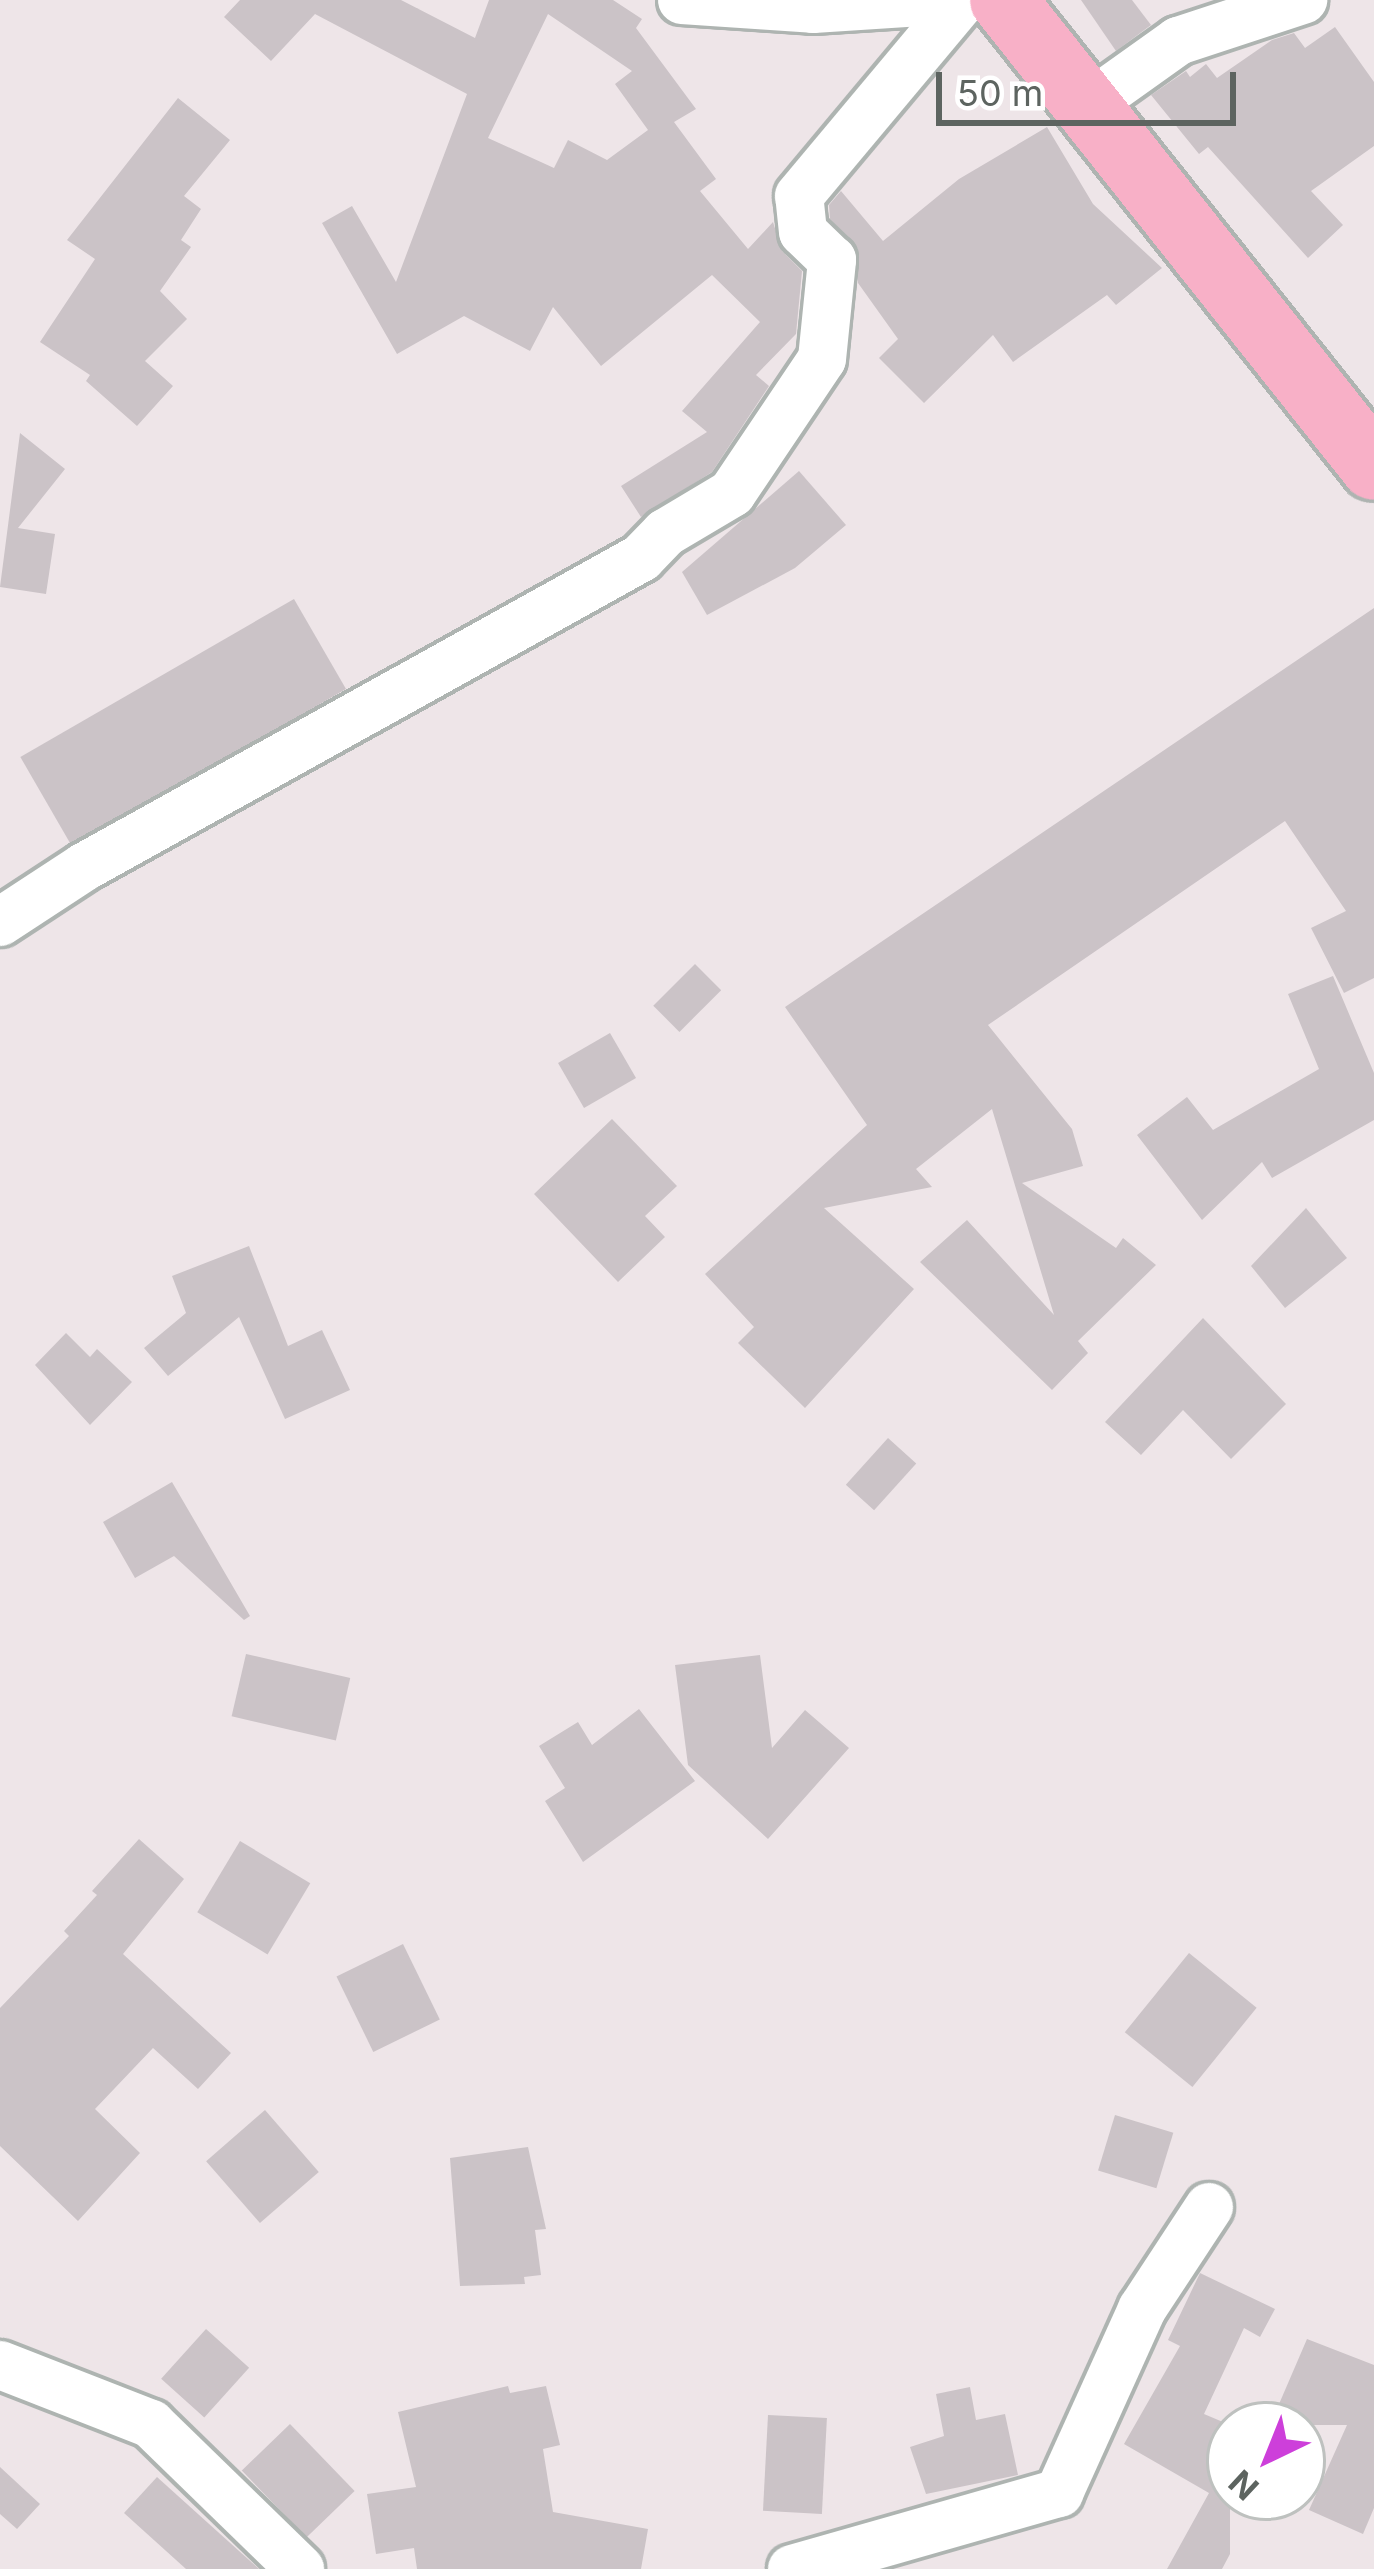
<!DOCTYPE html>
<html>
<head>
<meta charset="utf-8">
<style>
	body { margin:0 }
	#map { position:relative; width:1374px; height:2569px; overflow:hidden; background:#eee5e8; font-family:Inter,sans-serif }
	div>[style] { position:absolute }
	.building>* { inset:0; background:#cbc3c7; transform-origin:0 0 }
	.roads { filter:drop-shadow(3px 0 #aeb4b1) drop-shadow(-3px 0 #aeb4b1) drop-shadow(0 3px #aeb4b1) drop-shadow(0 -3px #aeb4b1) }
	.minor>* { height:48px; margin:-24px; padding:0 24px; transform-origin:24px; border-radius:24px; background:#fff }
	.primary>* { height:66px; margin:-33px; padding:0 33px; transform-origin:33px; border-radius:33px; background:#f8b0c7 }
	span { translate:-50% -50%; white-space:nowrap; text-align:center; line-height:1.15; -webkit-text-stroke:9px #fff; paint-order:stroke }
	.north { position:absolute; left:1206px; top:2401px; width:120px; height:120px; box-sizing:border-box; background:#fff; border:3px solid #bec1bf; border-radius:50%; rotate:223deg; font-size:33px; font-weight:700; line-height:48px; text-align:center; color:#5d6460 }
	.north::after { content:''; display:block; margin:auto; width:42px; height:54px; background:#cd3fda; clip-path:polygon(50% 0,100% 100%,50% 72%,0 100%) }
	.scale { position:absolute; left:936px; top:72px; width:300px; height:54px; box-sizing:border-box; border:6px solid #5d6460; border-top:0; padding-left:15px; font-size:36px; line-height:42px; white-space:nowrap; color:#5d6460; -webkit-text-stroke:9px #fff; paint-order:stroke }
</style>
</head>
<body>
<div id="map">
	<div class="building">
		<div style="clip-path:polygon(evenodd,240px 0,401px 0,475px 38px,489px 0,613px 0,642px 19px,636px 28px,696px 109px,674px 122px,716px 179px,700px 191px,748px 249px,773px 222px,782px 251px,802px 271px,796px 334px,756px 375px,769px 386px,712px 472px,641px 517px,621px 486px,707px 432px,682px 411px,760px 322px,712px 275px,601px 366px,553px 307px,530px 351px,464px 316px,397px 354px,322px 223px,352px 206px,396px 282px,467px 94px,315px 14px,271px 61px,224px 17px,240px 0,548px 14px,632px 71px,615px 84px,648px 130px,607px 160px,568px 140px,554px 168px,488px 138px,548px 14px)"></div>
		<div style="clip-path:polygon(1081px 0,1132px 0,1151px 25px,1116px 51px)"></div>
		<div style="clip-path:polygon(1335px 27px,1374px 82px,1374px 146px,1311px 191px,1343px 225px,1308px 258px,1208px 147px,1199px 154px,1151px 95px,1186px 71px,1190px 77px,1206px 64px,1217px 78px,1272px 40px,1294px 33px,1305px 48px)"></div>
		<div style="clip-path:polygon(178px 98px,230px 140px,184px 196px,201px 209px,181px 240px,191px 247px,160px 291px,187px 319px,145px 361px,173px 386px,137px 426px,86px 381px,90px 375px,40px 342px,95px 259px,67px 240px)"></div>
		<div style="clip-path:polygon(1047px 127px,1093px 204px,1162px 268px,1116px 305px,1107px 295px,1013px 362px,993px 335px,924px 403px,879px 358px,898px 339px,858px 283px,858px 249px,830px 219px,829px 205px,841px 191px,883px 241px,959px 179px)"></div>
		<div style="clip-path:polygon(20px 433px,65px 469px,18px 528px,55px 534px,46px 594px,0 587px)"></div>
		<div style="clip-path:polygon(799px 471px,846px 525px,795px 568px,707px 615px,682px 572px)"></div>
		<div style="left:294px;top:599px;width:104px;height:316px;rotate:60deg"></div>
		<div style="clip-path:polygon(1374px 608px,1374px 978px,1344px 993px,1311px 928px,1346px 911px,1285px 821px,988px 1025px,1072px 1129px,1083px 1166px,1022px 1183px,1116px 1248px,1123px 1238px,1156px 1265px,1078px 1341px,1088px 1353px,1052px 1390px,920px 1262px,967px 1220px,1054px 1315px,992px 1109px,916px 1169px,932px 1187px,824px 1208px,914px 1289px,805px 1408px,738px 1343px,754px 1327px,705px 1274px,867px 1125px,785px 1007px)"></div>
		<div style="left:695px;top:964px;width:37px;height:59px;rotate:45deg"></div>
		<div style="clip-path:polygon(1333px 976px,1374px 1073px,1374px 1120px,1272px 1178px,1262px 1162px,1202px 1220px,1137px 1135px,1187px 1097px,1213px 1130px,1319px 1069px,1288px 994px)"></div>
		<div style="left:610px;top:1033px;width:52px;height:60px;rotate:60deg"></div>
		<div style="clip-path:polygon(612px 1119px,677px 1186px,645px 1216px,665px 1237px,618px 1282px,534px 1194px)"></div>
		<div style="clip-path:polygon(1306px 1208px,1347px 1258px,1285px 1308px,1251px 1266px)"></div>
		<div style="clip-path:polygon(249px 1246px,288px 1346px,322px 1330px,350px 1390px,285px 1419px,239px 1317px,168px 1376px,144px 1348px,186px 1313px,172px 1276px)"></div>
		<div style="clip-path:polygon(1203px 1318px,1286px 1404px,1231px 1459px,1183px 1410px,1141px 1455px,1105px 1422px)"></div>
		<div style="clip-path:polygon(66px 1333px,90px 1357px,97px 1349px,132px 1382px,90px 1425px,35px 1365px)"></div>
		<div style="left:888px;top:1438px;width:38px;height:63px;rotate:42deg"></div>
		<div style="clip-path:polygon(172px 1482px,250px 1616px,244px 1620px,174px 1556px,135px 1578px,103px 1522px)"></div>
		<div style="left:246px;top:1654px;width:107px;height:64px;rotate:13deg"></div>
		<div style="clip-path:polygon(760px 1655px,772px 1748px,805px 1710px,849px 1748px,768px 1839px,688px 1765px,675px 1665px)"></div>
		<div style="clip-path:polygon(639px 1709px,695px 1781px,583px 1862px,545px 1801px,565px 1788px,539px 1746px,578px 1722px,592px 1745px)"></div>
		<div style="clip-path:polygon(139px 1839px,184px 1879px,123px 1954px,231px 2053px,198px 2089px,153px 2048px,95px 2109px,140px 2153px,78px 2221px,0 2146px,0 2008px,69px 1936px,64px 1931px,97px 1895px,92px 1891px)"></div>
		<div style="left:240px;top:1841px;width:82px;height:83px;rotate:31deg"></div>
		<div style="left:403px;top:1944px;width:84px;height:74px;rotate:64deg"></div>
		<div style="left:1189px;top:1953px;width:87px;height:102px;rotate:39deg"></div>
		<div style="left:265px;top:2110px;width:82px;height:78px;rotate:49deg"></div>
		<div style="left:1115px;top:2115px;width:61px;height:58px;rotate:17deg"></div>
		<div style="clip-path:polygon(528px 2147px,546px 2229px,535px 2230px,541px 2275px,524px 2277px,525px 2284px,460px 2286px,450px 2158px)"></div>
		<div style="clip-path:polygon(1200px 2273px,1275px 2309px,1260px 2337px,1244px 2328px,1204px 2414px,1230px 2425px,1230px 2554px,1222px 2569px,1167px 2569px,1209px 2493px,1124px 2444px,1180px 2346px,1168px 2340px)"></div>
		<div style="left:206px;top:2329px;width:58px;height:67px;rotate:42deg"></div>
		<div style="clip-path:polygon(1307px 2339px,1374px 2365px,1374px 2508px,1363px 2534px,1309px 2510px,1347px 2425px,1270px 2425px)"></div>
		<div style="clip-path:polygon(508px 2386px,510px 2393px,546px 2386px,560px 2445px,543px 2449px,553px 2512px,648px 2529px,641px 2569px,417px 2569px,414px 2548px,376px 2554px,367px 2494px,416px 2487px,398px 2412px)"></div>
		<div style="clip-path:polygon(970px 2387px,976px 2420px,1005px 2414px,1018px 2475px,926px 2494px,910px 2447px,944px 2436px,936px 2394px)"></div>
		<div style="left:768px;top:2415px;width:59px;height:96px;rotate:3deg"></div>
		<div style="left:290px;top:2424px;width:93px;height:67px;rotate:46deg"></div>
		<div style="clip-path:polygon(0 2467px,40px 2504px,17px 2529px,0 2514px)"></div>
		<div style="clip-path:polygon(157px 2477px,259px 2569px,186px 2569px,124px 2513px)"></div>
	</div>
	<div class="roads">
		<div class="minor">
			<div style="left:682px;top:0;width:131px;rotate:3.9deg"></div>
			<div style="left:813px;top:9px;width:139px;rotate:-3.7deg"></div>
			<div style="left:1087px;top:106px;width:112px;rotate:-35.5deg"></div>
			<div style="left:1178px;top:41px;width:132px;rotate:-18.2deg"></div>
			<div style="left:0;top:922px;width:100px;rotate:-33.2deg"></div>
			<div style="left:84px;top:867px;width:637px;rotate:-29.02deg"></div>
			<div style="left:641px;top:558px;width:35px;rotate:-46deg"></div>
			<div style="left:665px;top:533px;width:78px;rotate:-30.8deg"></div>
			<div style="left:732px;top:493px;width:161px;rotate:-56.1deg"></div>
			<div style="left:822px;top:359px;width:100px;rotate:-84.2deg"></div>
			<div style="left:832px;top:260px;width:40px;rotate:-136deg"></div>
			<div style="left:803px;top:232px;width:36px;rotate:-96deg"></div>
			<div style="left:799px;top:196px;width:256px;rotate:-50.1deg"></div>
			<div style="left:0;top:2365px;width:162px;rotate:21.3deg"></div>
			<div style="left:151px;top:2424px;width:208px;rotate:44.2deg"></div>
			<div style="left:792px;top:2569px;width:278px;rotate:-15.9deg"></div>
			<div style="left:1059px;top:2493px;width:202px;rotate:-65.7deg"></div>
			<div style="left:1142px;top:2309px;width:122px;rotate:-56.7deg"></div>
		</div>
		<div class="primary">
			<div style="left:1003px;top:0;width:596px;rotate:51.54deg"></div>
		</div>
	</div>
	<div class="north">N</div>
	<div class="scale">50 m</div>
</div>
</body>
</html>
